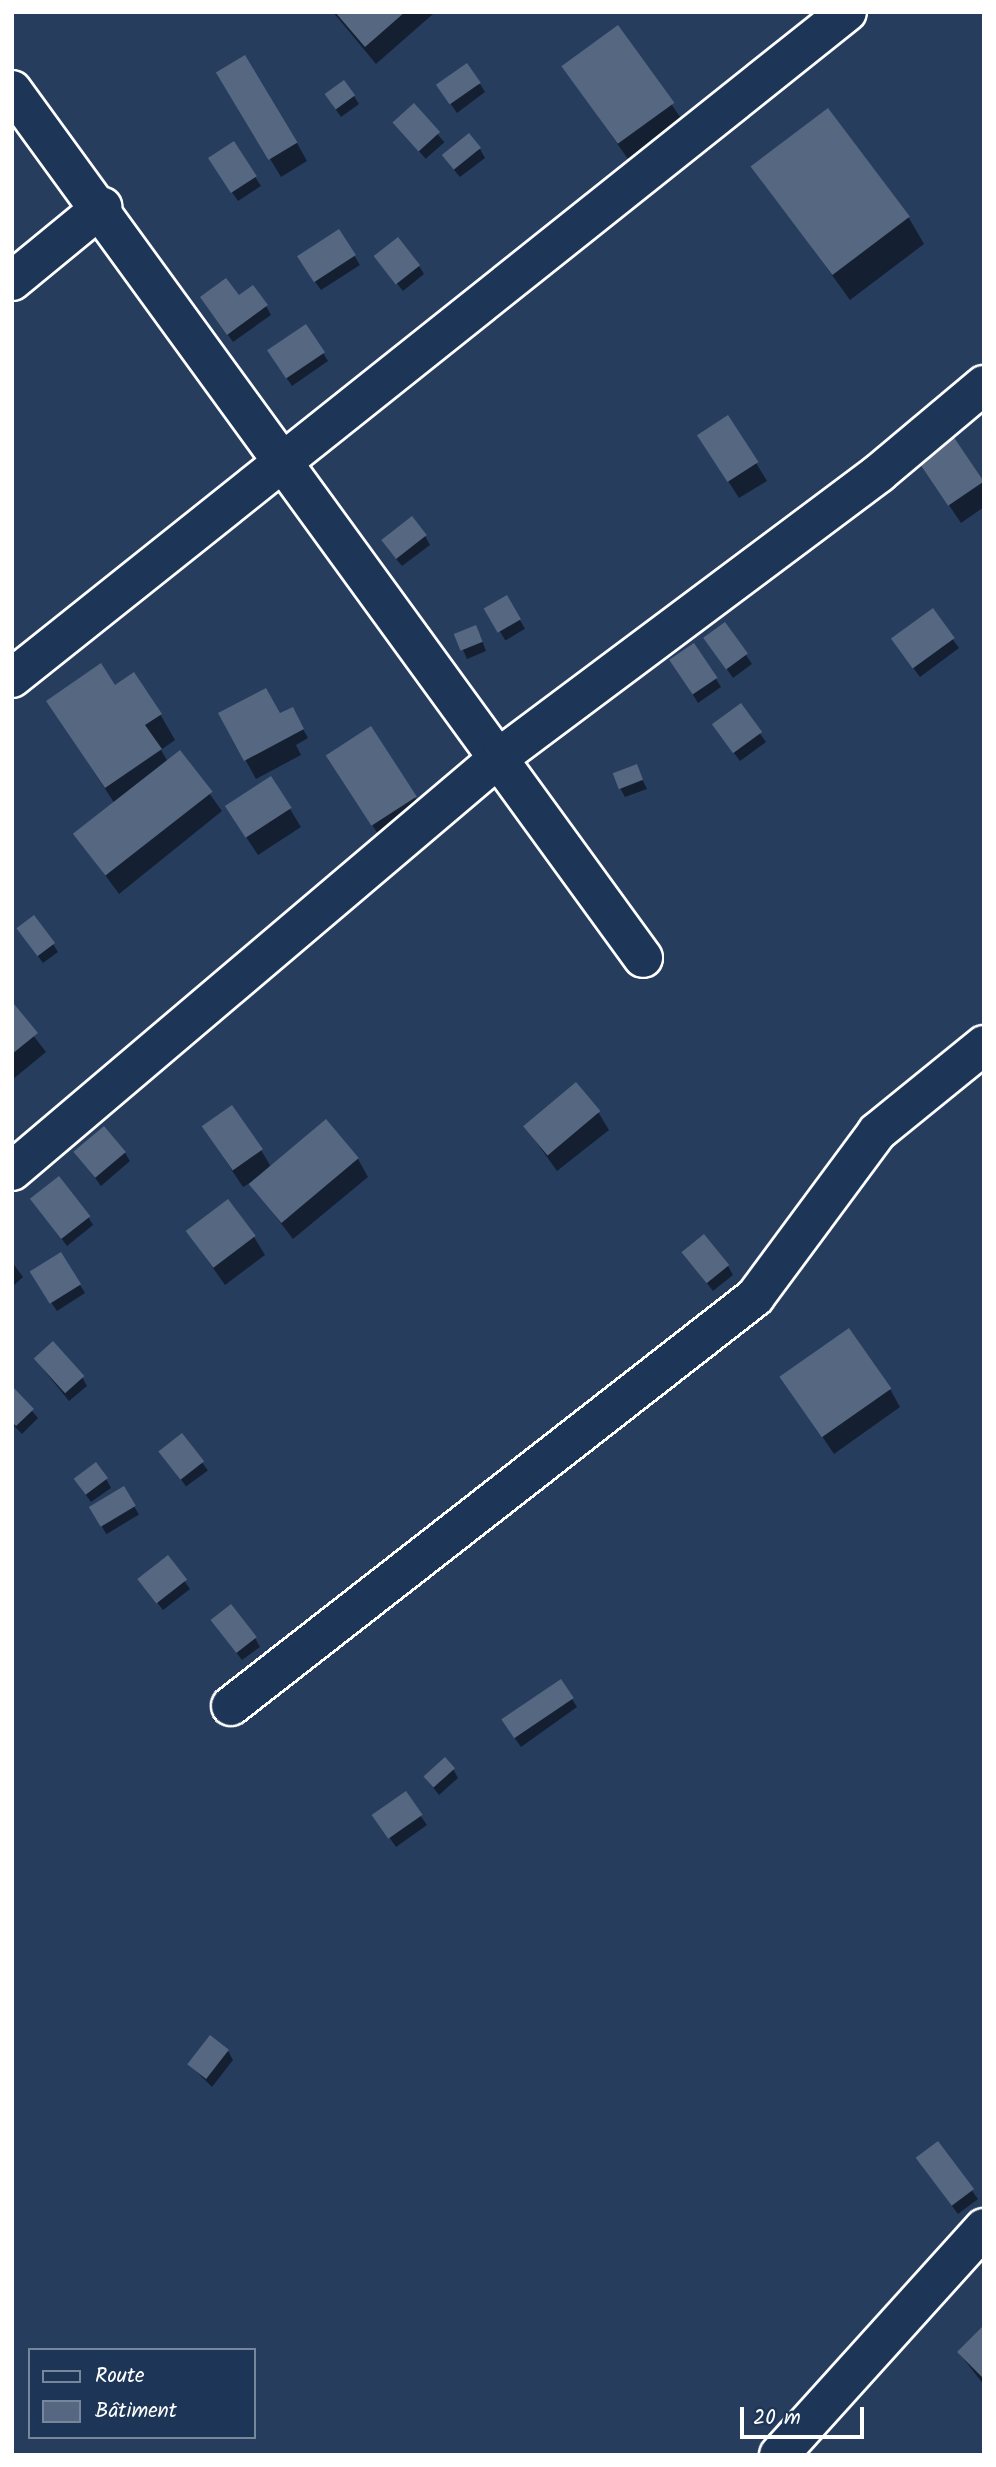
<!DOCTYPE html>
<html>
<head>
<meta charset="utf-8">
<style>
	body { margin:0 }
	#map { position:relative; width:996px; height:2467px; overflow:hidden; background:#263d5e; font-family:Kalam,sans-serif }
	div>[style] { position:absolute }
	.shadow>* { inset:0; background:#0007; transform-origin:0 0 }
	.building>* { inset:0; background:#556781; transform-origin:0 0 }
	.roads { filter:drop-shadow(2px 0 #fff) drop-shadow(-2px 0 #fff) drop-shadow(0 2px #fff) drop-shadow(0 -2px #fff) }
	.minor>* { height:38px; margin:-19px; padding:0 19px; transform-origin:19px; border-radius:19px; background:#1d3557 }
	span { translate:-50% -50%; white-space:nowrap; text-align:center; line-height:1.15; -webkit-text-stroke:5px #1d3557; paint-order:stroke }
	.frame { position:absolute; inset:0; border:14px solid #fff; pointer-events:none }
	.legend { position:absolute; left:28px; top:2348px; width:228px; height:91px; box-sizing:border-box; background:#1d3557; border:2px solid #77869a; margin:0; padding:9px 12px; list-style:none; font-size:21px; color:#fff }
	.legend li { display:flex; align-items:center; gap:14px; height:35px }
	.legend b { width:35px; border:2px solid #77869a }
	.scale { position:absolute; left:740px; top:2407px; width:124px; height:32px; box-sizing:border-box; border:4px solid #fff; border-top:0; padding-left:9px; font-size:21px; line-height:24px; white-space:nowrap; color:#fff; -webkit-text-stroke:5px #1d3557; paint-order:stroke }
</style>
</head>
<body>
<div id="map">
	<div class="shadow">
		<div style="clip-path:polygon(333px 12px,432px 12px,433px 14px,376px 64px)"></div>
		<div style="left:618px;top:28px;width:114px;height:67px;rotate:55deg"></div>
		<div style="clip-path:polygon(480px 84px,485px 92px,457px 113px,444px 94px)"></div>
		<div style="clip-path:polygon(229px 91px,297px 143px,307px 161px,281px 177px)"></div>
		<div style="clip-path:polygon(354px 96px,359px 104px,341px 117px,332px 104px)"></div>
		<div style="left:413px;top:106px;width:48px;height:25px;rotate:49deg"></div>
		<div style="clip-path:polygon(233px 143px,261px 186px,238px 201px,215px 167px)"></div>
		<div style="clip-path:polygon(480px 149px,485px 158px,460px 177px,449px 164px)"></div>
		<div style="clip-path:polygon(753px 166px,909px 218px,924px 244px,850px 300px)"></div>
		<div style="clip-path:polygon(339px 231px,360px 265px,321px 290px,304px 266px)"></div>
		<div style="clip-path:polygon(382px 265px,419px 266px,424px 274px,403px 291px)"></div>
		<div style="clip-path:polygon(207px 306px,266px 306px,271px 315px,233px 342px)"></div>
		<div style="clip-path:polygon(323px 353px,328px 361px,292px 386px,274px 360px)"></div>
		<div style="clip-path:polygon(953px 439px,984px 483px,984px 507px,961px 523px,920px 462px)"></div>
		<div style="clip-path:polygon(710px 453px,756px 463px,767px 481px,739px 498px)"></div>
		<div style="clip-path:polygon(425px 536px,430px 545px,402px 566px,388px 549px)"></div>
		<div style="left:506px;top:597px;width:37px;height:23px;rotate:59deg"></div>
		<div style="clip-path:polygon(932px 611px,959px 648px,920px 677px,899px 649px)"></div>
		<div style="clip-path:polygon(725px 624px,752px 664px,733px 678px,711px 646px)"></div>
		<div style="clip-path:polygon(456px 634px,480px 635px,486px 651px,467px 659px)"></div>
		<div style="clip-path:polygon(676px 668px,716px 679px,721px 687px,698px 703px)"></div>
		<div style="clip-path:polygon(115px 687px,160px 714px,175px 740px,161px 750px,168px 762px,180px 753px,222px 811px,119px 894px,76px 835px,115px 804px,48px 702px)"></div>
		<div style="clip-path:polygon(740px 706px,766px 742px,740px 761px,719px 733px)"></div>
		<div style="clip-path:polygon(292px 709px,308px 738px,296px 745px,301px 755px,256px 779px,220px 714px,279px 715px)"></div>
		<div style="clip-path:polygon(371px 729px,426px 815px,384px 843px,339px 775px)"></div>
		<div style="clip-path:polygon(636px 767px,647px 789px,625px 797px,620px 788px)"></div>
		<div style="clip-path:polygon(290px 809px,301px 827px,258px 855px,238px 825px)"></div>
		<div style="clip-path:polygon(24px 937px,53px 944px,58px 952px,43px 963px)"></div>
		<div style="clip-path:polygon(12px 1008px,46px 1052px,12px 1080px)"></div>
		<div style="clip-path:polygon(598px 1112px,609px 1130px,557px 1171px,524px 1125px)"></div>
		<div style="clip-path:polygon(203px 1127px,261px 1150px,271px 1167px,358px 1159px,368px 1177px,293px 1239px,250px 1183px,243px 1187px)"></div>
		<div style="clip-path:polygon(76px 1152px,125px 1153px,130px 1161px,101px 1186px)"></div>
		<div style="clip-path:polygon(32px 1199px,88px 1217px,93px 1225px,67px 1246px)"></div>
		<div style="clip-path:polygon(187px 1231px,254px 1237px,265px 1255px,225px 1285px)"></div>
		<div style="clip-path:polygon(689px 1260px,728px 1266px,733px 1275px,713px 1291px)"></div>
		<div style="clip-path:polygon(12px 1262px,23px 1277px,12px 1287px)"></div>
		<div style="clip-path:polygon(37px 1282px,80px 1285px,85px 1293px,57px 1311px)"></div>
		<div style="clip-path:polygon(35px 1359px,82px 1377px,87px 1386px,69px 1401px)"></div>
		<div style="clip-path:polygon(782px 1377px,890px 1389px,900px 1407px,834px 1454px)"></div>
		<div style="clip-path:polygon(12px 1388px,38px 1418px,22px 1434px,12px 1424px)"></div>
		<div style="left:182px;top:1435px;width:44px;height:27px;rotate:54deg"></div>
		<div style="clip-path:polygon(106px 1479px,111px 1488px,91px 1502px,80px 1487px)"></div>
		<div style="left:123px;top:1488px;width:31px;height:38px;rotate:59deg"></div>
		<div style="clip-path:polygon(167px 1557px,190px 1589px,163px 1610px,145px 1587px)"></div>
		<div style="clip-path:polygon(218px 1629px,255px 1638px,260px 1647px,242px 1660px)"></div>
		<div style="clip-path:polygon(572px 1699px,577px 1707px,521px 1747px,509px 1730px)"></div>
		<div style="clip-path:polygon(453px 1769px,458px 1778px,439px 1795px,425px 1777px)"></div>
		<div style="clip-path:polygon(405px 1794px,427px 1825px,396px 1847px,380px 1824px)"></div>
		<div style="clip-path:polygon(228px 2051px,233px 2060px,212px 2087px,189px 2064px)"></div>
		<div style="clip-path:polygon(938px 2144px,978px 2199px,958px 2214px,923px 2167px)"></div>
		<div style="clip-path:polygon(984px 2328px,984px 2385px,959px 2353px)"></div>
	</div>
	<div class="building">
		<div style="clip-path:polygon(335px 12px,405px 12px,365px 47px)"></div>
		<div style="left:618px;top:25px;width:96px;height:70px;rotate:54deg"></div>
		<div style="left:245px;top:55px;width:102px;height:34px;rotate:59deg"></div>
		<div style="left:467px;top:63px;width:24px;height:38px;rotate:55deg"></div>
		<div style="left:344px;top:80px;width:19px;height:24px;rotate:54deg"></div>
		<div style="left:414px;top:103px;width:39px;height:29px;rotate:48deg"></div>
		<div style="left:828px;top:108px;width:136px;height:97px;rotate:53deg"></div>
		<div style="left:469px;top:133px;width:19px;height:35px;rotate:51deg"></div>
		<div style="left:234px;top:141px;width:42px;height:31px;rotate:57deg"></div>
		<div style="left:339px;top:229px;width:31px;height:50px;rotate:57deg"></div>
		<div style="left:398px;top:237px;width:36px;height:31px;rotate:52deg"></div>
		<div style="clip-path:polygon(226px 278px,239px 295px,253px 285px,268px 305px,227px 335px,200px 297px)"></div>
		<div style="left:306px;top:324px;width:34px;height:47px;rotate:56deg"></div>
		<div style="left:728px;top:415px;width:56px;height:37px;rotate:57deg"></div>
		<div style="left:953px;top:436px;width:55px;height:43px;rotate:56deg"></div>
		<div style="left:412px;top:516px;width:24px;height:39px;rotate:52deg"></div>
		<div style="left:507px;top:595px;width:28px;height:27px;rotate:60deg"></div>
		<div style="left:933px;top:608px;width:37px;height:52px;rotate:54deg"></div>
		<div style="left:725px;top:622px;width:39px;height:27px;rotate:54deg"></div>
		<div style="left:476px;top:625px;width:18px;height:24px;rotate:68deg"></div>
		<div style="left:694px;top:643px;width:42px;height:30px;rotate:56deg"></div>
		<div style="clip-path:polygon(101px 663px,115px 685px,134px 672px,162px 714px,145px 725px,162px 749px,105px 788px,46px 701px)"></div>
		<div style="clip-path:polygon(266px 688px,280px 713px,293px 707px,304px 729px,244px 761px,218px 713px)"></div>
		<div style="left:741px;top:703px;width:36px;height:36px;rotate:54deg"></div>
		<div style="left:371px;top:726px;width:84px;height:54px;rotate:57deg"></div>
		<div style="left:180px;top:750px;width:53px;height:136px;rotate:52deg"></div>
		<div style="left:637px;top:764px;width:17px;height:26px;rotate:69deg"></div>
		<div style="left:271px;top:776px;width:38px;height:55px;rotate:57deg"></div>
		<div style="left:34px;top:915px;width:35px;height:22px;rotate:53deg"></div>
		<div style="clip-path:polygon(14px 1004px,38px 1033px,12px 1054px,12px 1005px)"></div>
		<div style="left:576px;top:1082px;width:38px;height:69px;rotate:50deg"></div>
		<div style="left:232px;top:1105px;width:54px;height:37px;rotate:55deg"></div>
		<div style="left:326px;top:1119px;width:51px;height:101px;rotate:50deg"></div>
		<div style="left:104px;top:1126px;width:34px;height:40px;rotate:50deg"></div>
		<div style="left:59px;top:1176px;width:51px;height:37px;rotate:52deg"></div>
		<div style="left:228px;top:1199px;width:46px;height:53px;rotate:53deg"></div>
		<div style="left:704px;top:1234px;width:40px;height:29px;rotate:51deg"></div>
		<div style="left:61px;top:1252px;width:38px;height:37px;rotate:58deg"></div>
		<div style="left:849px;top:1328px;width:74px;height:85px;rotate:55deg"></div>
		<div style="left:53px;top:1341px;width:47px;height:26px;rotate:48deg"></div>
		<div style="clip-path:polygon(12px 1386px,34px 1409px,16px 1426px,12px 1422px)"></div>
		<div style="left:182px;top:1433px;width:36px;height:30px;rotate:52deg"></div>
		<div style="left:96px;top:1462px;width:20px;height:28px;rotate:53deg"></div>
		<div style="left:124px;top:1486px;width:23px;height:41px;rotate:59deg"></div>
		<div style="left:168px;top:1555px;width:31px;height:39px;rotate:52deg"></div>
		<div style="left:231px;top:1604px;width:42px;height:26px;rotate:52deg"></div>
		<div style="left:561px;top:1679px;width:23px;height:72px;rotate:56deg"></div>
		<div style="left:445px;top:1757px;width:15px;height:29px;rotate:48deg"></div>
		<div style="left:406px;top:1791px;width:29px;height:42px;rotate:55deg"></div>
		<div style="left:210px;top:2035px;width:24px;height:37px;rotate:38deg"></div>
		<div style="left:938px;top:2141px;width:60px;height:28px;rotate:53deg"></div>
		<div style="clip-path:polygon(984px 2325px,984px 2379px,957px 2352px)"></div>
	</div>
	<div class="roads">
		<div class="minor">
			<div style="left:12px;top:90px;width:1073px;rotate:53.98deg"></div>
			<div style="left:12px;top:281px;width:117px;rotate:-39.4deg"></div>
			<div style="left:12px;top:678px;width:1068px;rotate:-38.58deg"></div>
			<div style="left:12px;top:1171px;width:641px;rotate:-40.32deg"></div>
			<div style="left:501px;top:756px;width:472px;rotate:-36.8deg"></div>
			<div style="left:879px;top:473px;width:137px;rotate:-40deg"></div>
			<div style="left:231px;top:1706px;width:665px;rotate:-37.97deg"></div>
			<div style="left:755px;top:1297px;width:205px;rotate:-53.5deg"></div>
			<div style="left:877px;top:1132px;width:138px;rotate:-39.1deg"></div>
			<div style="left:779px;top:2455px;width:306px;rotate:-47.9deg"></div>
		</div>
	</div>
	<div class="frame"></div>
	<ul class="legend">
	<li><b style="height:9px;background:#1d3557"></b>Route</li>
	<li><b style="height:19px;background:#556781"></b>Bâtiment</li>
	</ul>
	<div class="scale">20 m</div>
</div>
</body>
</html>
